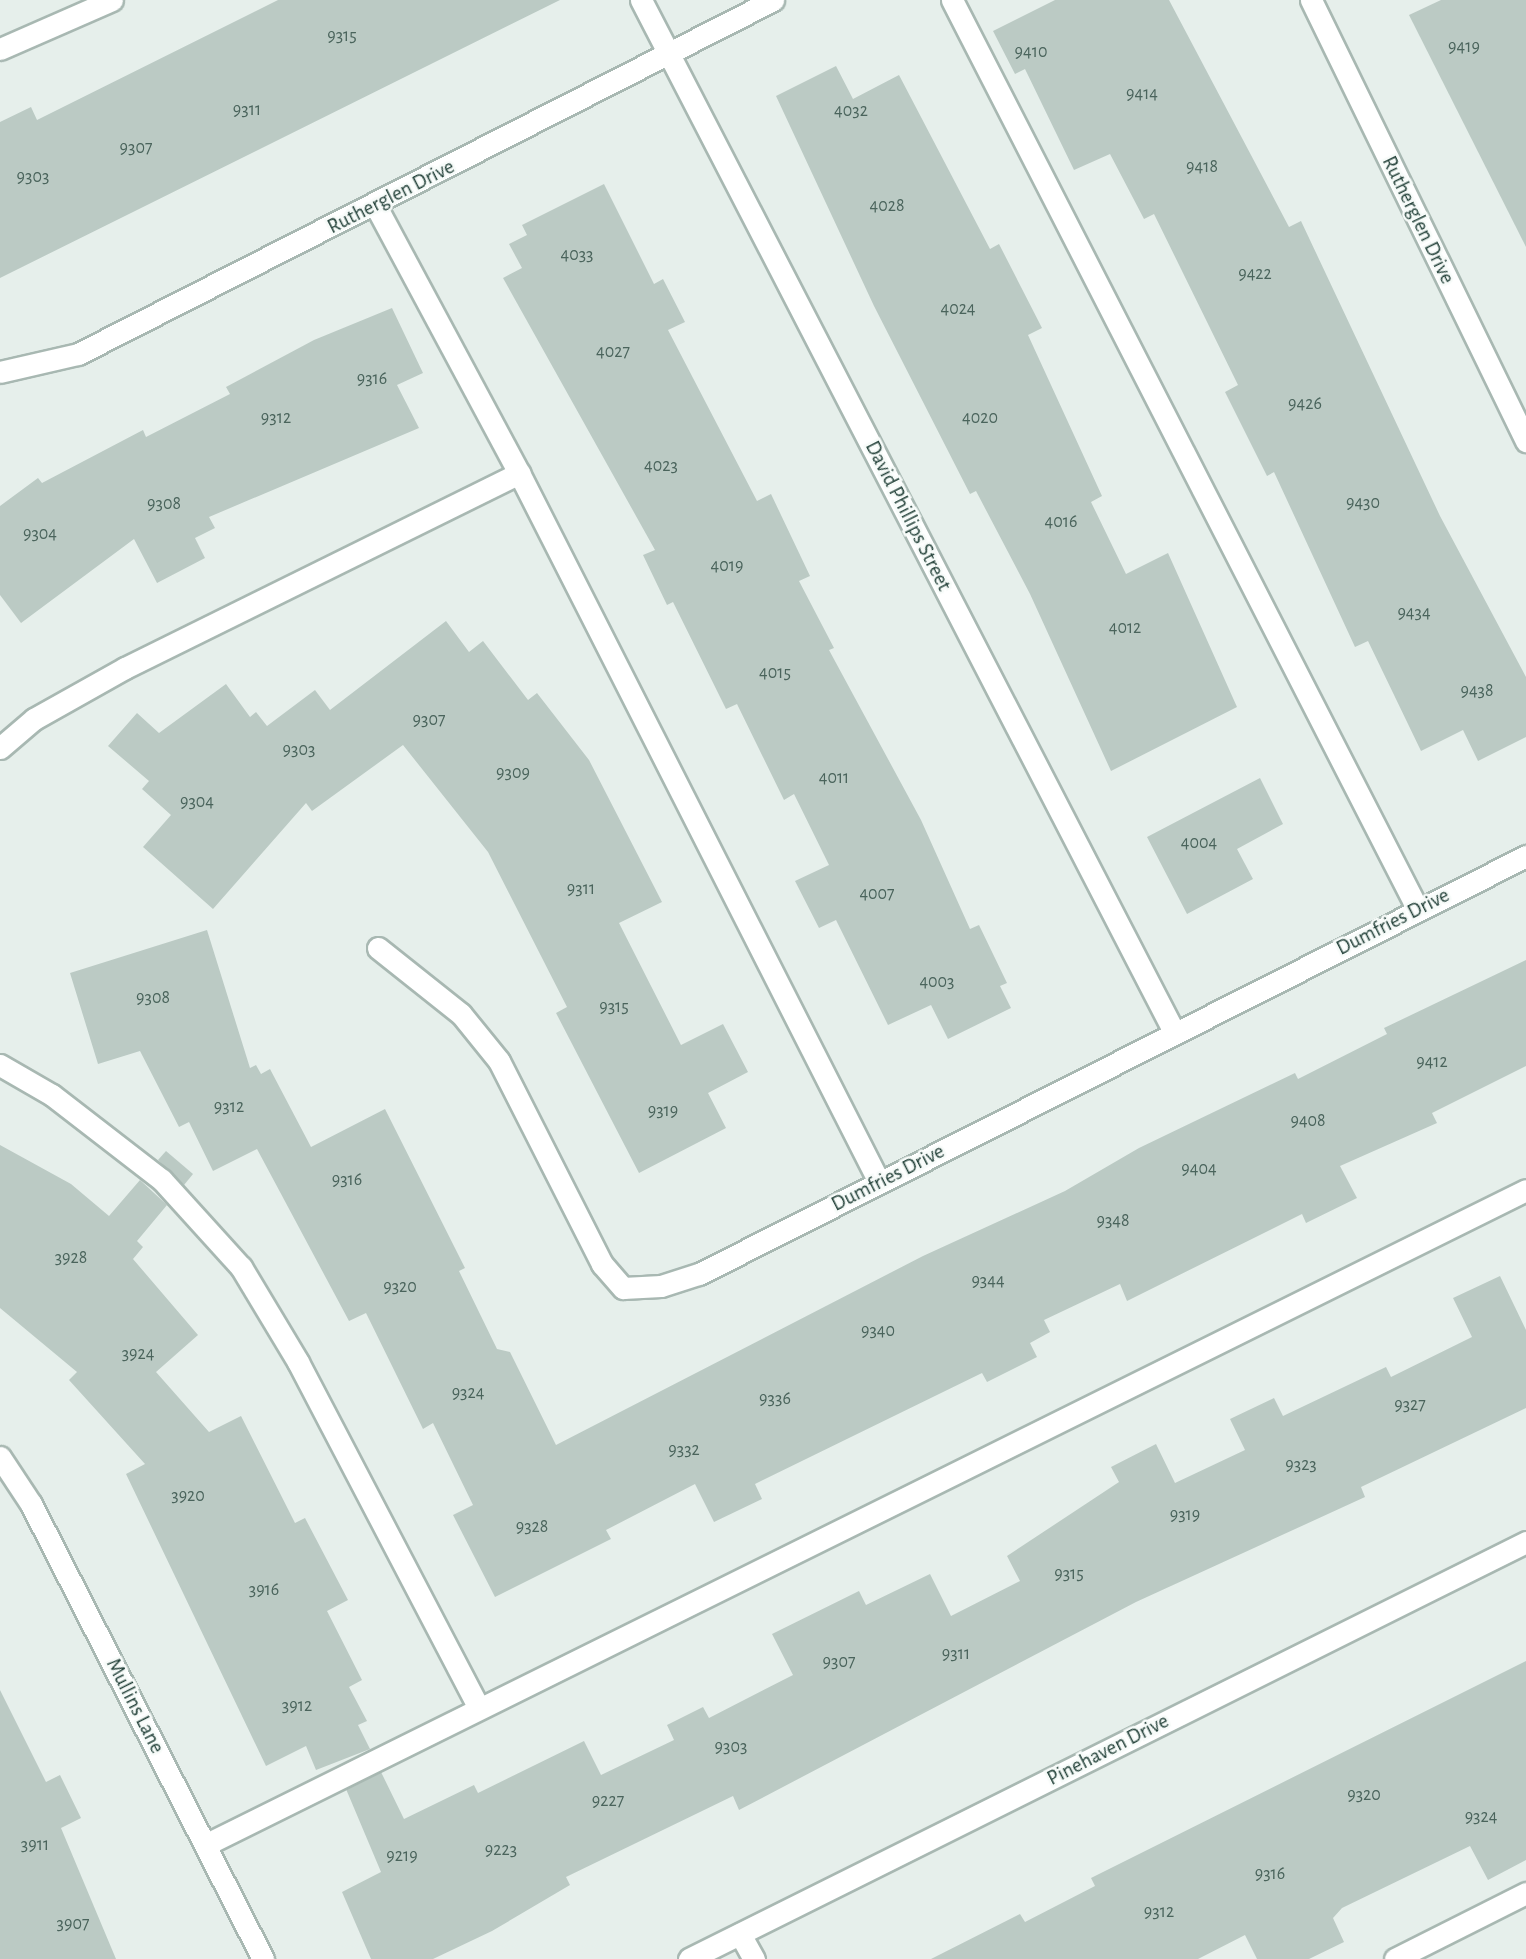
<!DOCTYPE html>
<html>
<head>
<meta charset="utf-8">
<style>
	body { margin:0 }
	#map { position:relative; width:1526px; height:1959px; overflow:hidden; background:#e6efeb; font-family:"Alegreya Sans",sans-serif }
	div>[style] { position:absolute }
	.building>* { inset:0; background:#bbcac4 }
	.roads { filter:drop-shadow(2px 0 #a8b8b2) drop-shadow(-2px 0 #a8b8b2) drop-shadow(0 2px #a8b8b2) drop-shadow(0 -2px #a8b8b2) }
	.service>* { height:21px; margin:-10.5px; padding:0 10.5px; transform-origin:10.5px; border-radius:10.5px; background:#fff }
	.minor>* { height:21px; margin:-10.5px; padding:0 10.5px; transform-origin:10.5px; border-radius:10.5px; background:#fff }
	span { translate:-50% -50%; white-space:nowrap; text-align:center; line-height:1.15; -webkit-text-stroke:5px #f7fbf9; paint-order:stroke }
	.number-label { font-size:18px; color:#4a645c }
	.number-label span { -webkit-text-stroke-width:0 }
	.street-label { font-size:21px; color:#24423a }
</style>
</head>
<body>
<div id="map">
	<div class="building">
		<div style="clip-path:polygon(278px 0,560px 0,0 278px,0 122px,31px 107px,37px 120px)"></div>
		<div style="clip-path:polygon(1055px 0,1169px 0,1289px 227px,1301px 221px,1440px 516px,1526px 677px,1526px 737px,1478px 761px,1463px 730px,1421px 751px,1368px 641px,1355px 647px,1274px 472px,1267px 476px,1225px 392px,1238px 385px,1154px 214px,1144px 219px,1110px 154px,1074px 170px,1025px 69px,1015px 74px,993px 31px)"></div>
		<div style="clip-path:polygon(1441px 0,1526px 0,1526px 247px,1409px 15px)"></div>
		<div style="clip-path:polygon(836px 66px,853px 99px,899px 75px,990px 249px,999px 244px,1042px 328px,1028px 335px,1102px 496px,1091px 502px,1126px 574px,1168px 553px,1237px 707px,1111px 771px,1030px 594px,976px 491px,970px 494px,874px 306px,776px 96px)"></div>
		<div style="clip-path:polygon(604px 184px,654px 284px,663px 279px,685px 322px,668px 330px,757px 501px,771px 494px,810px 576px,799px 581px,834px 648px,829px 650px,921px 820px,970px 929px,979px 925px,1007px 983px,1000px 986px,1011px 1008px,948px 1039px,931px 1005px,888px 1025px,836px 920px,819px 928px,795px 881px,829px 865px,794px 794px,784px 800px,737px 704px,726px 709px,673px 602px,667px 605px,643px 555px,655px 550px,503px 278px,522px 268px,509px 244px,527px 235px,522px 225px)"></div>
		<div style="clip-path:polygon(392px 308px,423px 373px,397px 385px,419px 428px,209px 517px,215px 528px,195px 538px,205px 558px,157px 583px,134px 539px,21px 623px,0 595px,0 506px,38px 478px,42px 483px,143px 430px,146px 437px,230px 394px,226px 387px,314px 340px)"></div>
		<div style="clip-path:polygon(446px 621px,469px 652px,483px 641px,528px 700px,537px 693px,589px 760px,662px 902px,619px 923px,681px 1045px,723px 1024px,748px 1072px,708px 1093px,726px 1128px,639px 1173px,556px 1013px,567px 1007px,488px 852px,403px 745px,312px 811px,306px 803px,213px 909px,143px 847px,171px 815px,142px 789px,149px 781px,108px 746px,137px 713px,159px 733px,226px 684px,250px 717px,256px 712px,267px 726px,315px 690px,330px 710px)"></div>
		<div style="clip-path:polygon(1260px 778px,1283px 824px,1237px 849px,1253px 879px,1187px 914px,1147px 837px)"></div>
		<div style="clip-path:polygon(207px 930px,250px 1068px,256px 1065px,261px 1074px,270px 1069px,311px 1147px,385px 1109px,465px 1268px,459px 1271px,497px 1349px,510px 1352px,556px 1445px,923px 1256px,1065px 1191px,1139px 1148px,1295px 1073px,1298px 1079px,1387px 1034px,1384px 1028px,1526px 960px,1526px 1066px,1432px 1113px,1437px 1123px,1340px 1166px,1357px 1198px,1306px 1223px,1302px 1214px,1127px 1301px,1120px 1284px,1044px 1320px,1050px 1332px,1030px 1343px,1037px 1357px,987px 1382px,982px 1373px,755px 1484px,762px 1499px,714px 1522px,695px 1484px,606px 1530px,611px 1539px,495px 1597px,453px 1515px,473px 1505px,433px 1423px,423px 1429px,366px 1313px,349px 1321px,257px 1149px,213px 1171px,189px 1122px,179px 1127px,140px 1051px,98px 1064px,70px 973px)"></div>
		<div style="clip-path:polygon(0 1145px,71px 1184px,109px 1216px,140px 1180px,167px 1205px,137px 1241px,143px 1247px,133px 1259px,198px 1335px,156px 1372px,209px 1432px,241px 1416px,295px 1523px,305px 1518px,348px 1600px,327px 1611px,362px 1680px,349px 1687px,367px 1721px,358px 1725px,370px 1749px,316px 1770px,306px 1746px,266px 1766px,126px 1474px,145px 1464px,69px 1380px,77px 1372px,0 1308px)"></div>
		<div style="clip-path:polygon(166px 1151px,193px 1174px,184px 1185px,158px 1160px)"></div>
		<div style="clip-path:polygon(1500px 1276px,1526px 1330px,1526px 1408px,1361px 1487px,1365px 1497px,1136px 1602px,739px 1810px,733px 1796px,566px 1877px,570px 1885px,492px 1931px,433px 1959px,371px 1959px,342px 1892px,381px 1872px,346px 1789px,381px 1772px,404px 1819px,474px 1785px,478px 1793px,584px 1741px,601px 1775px,674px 1740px,667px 1725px,703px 1707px,709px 1718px,793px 1675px,772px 1634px,859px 1591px,866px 1605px,930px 1574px,951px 1616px,1020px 1581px,1007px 1556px,1119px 1482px,1111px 1467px,1156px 1444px,1175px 1483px,1245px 1450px,1230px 1419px,1274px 1398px,1283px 1416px,1386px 1367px,1391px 1377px,1472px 1337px,1453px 1298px)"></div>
		<div style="clip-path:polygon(1526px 1661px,1526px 1860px,1488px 1880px,1470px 1846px,1342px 1908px,1333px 1918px,1344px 1942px,1309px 1959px,1257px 1959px,1245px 1935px,1198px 1959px,931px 1959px,1020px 1914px,1025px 1922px,1095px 1886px,1091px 1878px)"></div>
		<div style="clip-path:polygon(0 1690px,46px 1782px,60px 1775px,81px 1818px,61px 1828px,116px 1959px,0 1959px)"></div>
	</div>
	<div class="roads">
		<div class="service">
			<div style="left:952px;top:0;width:1022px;rotate:62.88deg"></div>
			<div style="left:0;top:49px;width:122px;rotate:-23.6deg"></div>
			<div style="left:519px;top:473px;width:795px;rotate:63.08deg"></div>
			<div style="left:0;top:748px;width:45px;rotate:-40.5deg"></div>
			<div style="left:34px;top:719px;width:104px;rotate:-29.3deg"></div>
			<div style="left:125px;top:668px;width:440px;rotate:-26.3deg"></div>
			<div style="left:519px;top:473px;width:303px;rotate:-118.2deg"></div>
			<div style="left:0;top:1065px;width:60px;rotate:30deg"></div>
			<div style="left:52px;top:1095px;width:139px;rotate:37.7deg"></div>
			<div style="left:162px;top:1180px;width:118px;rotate:47.8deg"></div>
			<div style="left:241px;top:1267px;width:111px;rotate:59deg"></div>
			<div style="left:298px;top:1362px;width:390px;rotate:62.4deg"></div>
			<div style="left:207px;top:1844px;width:1472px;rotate:-26.37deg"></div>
			<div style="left:1395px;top:1959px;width:147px;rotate:-26.7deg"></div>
		</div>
		<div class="minor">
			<div style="left:641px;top:0;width:1162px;rotate:62.68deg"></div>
			<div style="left:1311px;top:0;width:491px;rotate:64deg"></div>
			<div style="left:0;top:372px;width:80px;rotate:-13deg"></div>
			<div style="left:78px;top:354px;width:780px;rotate:-26.99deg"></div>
			<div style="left:378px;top:948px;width:106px;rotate:38.5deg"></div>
			<div style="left:461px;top:1014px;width:60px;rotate:51deg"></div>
			<div style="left:499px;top:1061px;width:228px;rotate:63.1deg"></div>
			<div style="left:602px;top:1264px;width:32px;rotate:49deg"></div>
			<div style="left:623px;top:1288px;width:38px;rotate:-3deg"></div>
			<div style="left:661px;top:1286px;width:40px;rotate:-18deg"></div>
			<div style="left:699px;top:1274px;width:927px;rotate:-26.81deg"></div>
			<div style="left:0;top:1457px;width:56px;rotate:56.6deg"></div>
			<div style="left:31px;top:1504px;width:511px;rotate:62.98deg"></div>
			<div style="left:740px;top:1934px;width:29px;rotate:61deg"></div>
			<div style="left:689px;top:1959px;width:935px;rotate:-26.48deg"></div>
		</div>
	</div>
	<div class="number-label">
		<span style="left:342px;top:36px">9315</span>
		<span style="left:1464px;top:47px">9419</span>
		<span style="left:1031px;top:52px">9410</span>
		<span style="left:1142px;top:94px">9414</span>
		<span style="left:247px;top:110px">9311</span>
		<span style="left:851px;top:111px">4032</span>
		<span style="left:136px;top:148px">9307</span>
		<span style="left:1202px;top:167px">9418</span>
		<span style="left:33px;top:177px">9303</span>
		<span style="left:887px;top:206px">4028</span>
		<span style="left:577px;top:255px">4033</span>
		<span style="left:1255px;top:274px">9422</span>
		<span style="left:958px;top:309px">4024</span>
		<span style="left:613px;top:352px">4027</span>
		<span style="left:372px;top:379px">9316</span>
		<span style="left:1305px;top:404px">9426</span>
		<span style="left:276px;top:418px">9312</span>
		<span style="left:980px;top:418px">4020</span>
		<span style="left:661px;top:466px">4023</span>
		<span style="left:1363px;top:503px">9430</span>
		<span style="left:164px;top:504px">9308</span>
		<span style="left:1061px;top:522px">4016</span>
		<span style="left:40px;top:534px">9304</span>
		<span style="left:727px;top:566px">4019</span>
		<span style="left:1414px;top:613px">9434</span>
		<span style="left:1125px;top:628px">4012</span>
		<span style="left:775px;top:673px">4015</span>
		<span style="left:1477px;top:691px">9438</span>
		<span style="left:429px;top:720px">9307</span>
		<span style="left:299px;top:750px">9303</span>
		<span style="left:513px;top:773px">9309</span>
		<span style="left:834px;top:778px">4011</span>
		<span style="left:197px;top:802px">9304</span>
		<span style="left:1199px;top:843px">4004</span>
		<span style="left:581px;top:889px">9311</span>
		<span style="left:877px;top:894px">4007</span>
		<span style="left:937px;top:982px">4003</span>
		<span style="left:153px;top:998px">9308</span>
		<span style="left:614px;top:1007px">9315</span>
		<span style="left:1432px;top:1062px">9412</span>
		<span style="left:229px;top:1107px">9312</span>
		<span style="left:663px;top:1111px">9319</span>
		<span style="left:1308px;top:1121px">9408</span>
		<span style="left:1199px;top:1169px">9404</span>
		<span style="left:347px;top:1180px">9316</span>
		<span style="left:1113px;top:1221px">9348</span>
		<span style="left:71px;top:1258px">3928</span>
		<span style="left:988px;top:1281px">9344</span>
		<span style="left:400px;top:1287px">9320</span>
		<span style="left:878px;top:1331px">9340</span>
		<span style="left:138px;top:1354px">3924</span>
		<span style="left:468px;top:1393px">9324</span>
		<span style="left:775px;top:1399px">9336</span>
		<span style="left:1410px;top:1405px">9327</span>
		<span style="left:684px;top:1450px">9332</span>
		<span style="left:1301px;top:1465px">9323</span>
		<span style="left:188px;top:1496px">3920</span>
		<span style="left:1185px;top:1515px">9319</span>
		<span style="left:532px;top:1527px">9328</span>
		<span style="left:1069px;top:1574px">9315</span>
		<span style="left:264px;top:1590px">3916</span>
		<span style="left:956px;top:1654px">9311</span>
		<span style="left:839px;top:1662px">9307</span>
		<span style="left:297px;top:1706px">3912</span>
		<span style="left:731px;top:1747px">9303</span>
		<span style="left:1364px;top:1795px">9320</span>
		<span style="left:608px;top:1801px">9227</span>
		<span style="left:1481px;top:1817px">9324</span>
		<span style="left:35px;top:1845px">3911</span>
		<span style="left:501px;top:1850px">9223</span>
		<span style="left:402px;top:1856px">9219</span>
		<span style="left:1270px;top:1874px">9316</span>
		<span style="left:1159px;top:1912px">9312</span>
		<span style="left:73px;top:1924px">3907</span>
	</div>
	<div class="street-label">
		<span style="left:391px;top:197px;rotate:-27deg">Rutherglen Drive</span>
		<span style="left:1418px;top:220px;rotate:64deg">Rutherglen Drive</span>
		<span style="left:908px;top:516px;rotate:63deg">David Phillips Street</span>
		<span style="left:1393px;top:922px;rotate:-27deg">Dumfries Drive</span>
		<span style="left:888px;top:1178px;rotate:-27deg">Dumfries Drive</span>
		<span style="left:135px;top:1706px;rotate:63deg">Mullins Lane</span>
		<span style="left:1108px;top:1750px;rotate:-27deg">Pinehaven Drive</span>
	</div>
</div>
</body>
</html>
